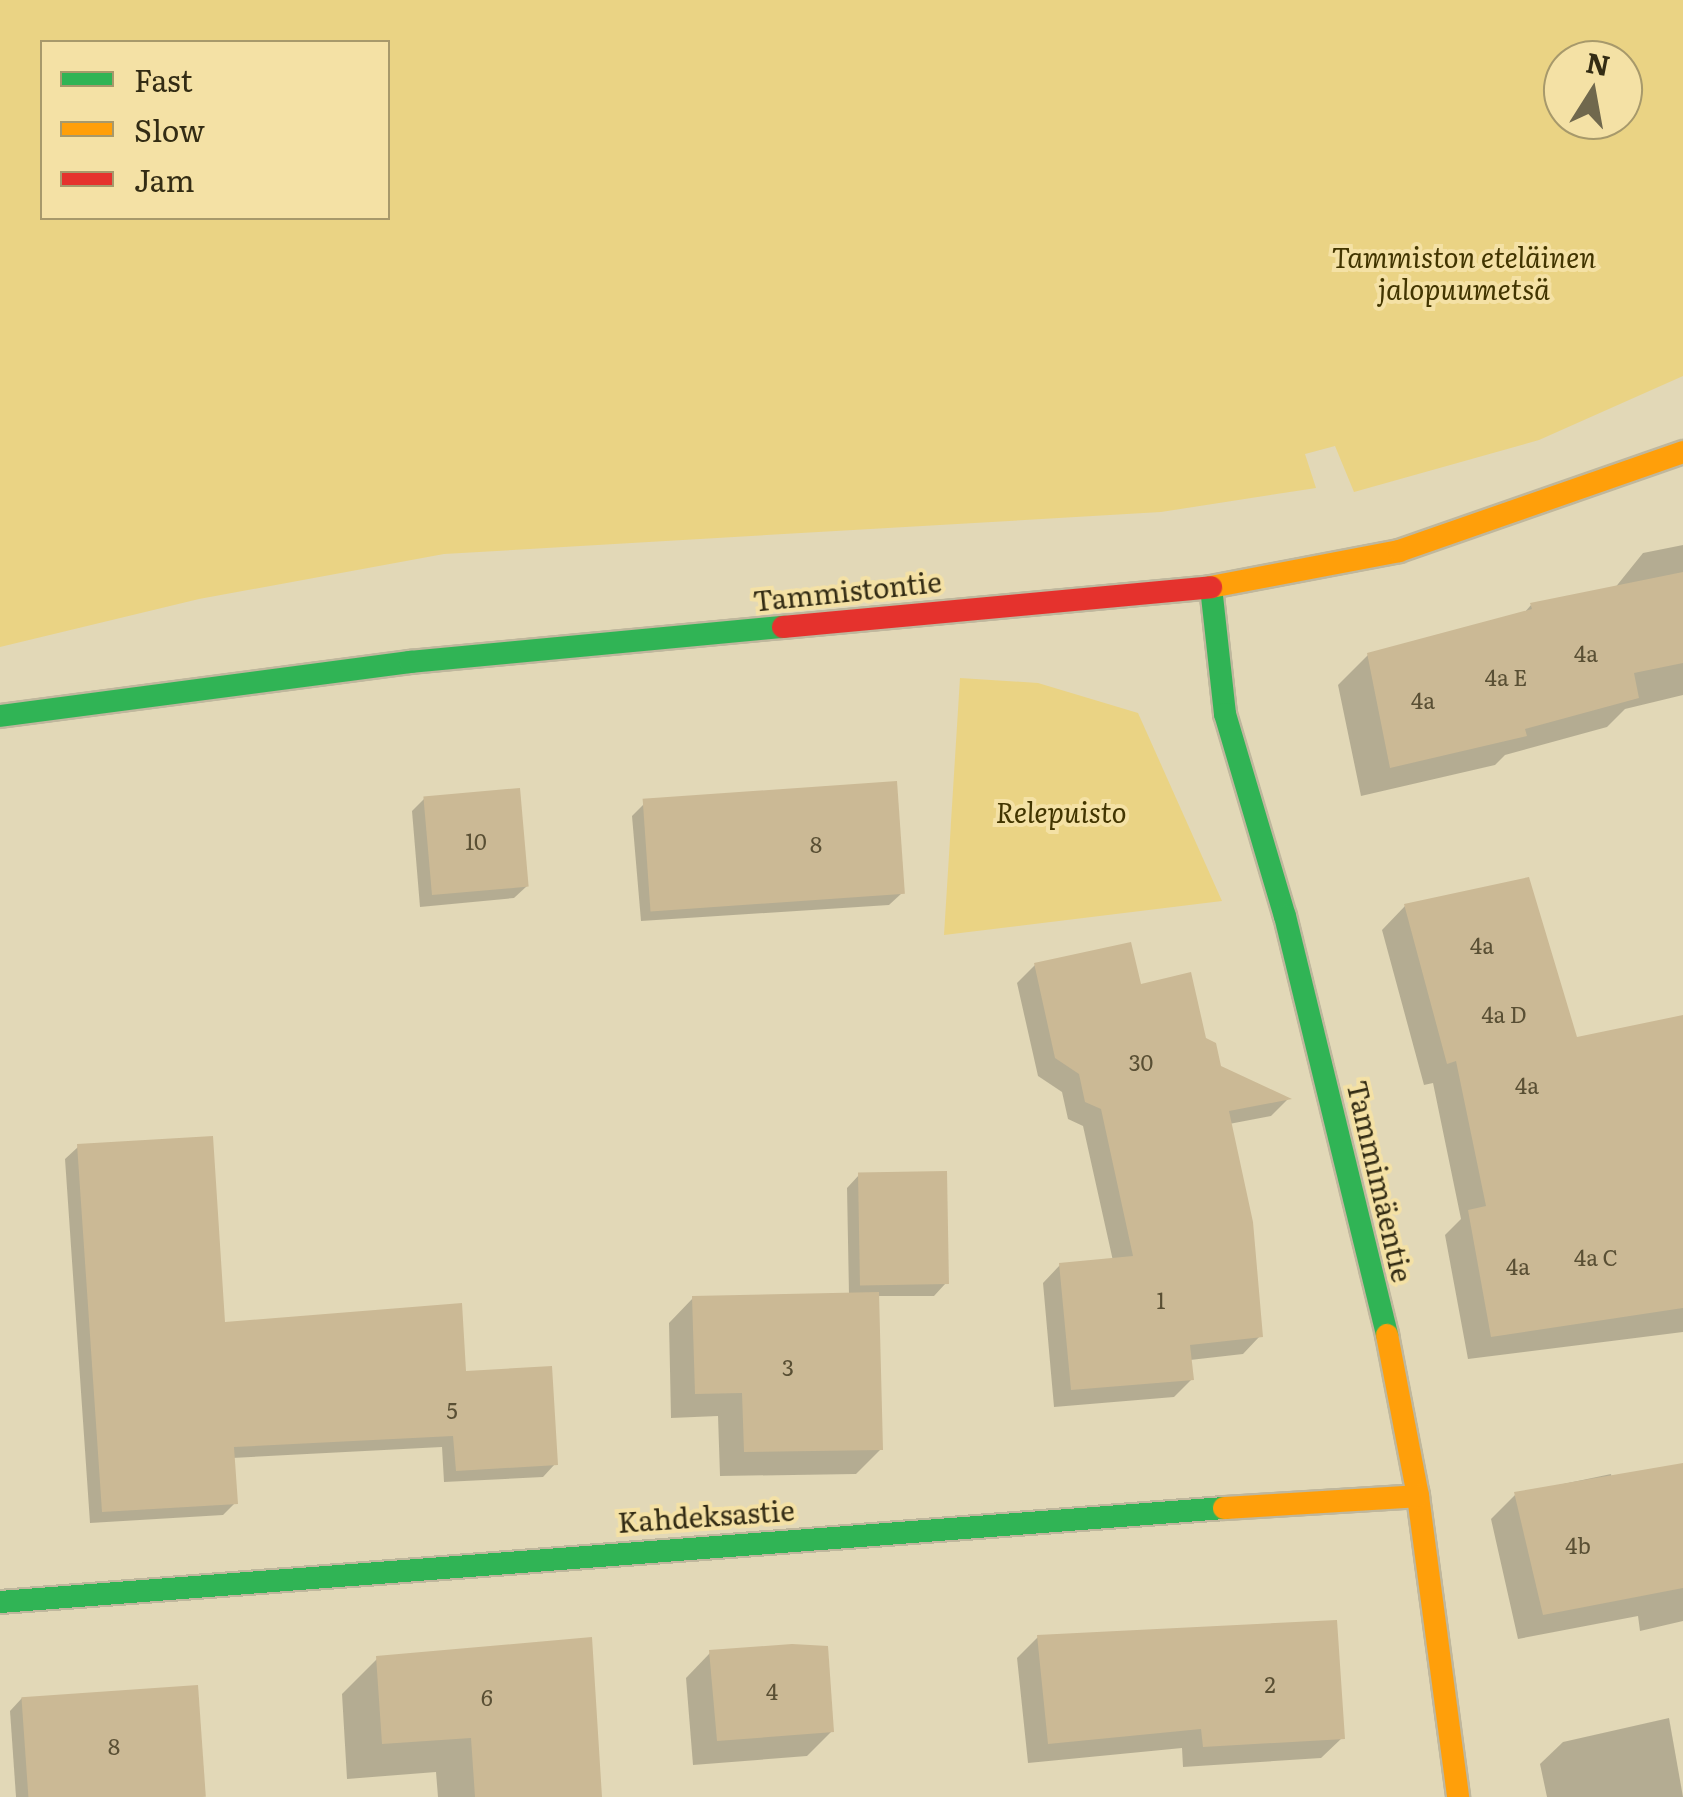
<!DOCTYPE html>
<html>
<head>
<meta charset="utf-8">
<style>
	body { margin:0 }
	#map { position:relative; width:1683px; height:1797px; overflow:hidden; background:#e2d8b7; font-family:Literata,serif }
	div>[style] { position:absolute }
	.green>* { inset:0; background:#ead384 }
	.shadow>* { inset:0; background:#0003 }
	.building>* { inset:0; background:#cbb995; transform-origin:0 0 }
	.roads { filter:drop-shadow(2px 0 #bfb79d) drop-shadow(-2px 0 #bfb79d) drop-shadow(0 2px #bfb79d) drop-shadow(0 -2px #bfb79d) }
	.fast>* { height:22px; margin:-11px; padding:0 11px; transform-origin:11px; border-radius:11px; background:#30b455 }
	.slow>* { height:22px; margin:-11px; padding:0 11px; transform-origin:11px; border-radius:11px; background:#ff9f0a }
	.jam>* { height:22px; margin:-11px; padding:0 11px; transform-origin:11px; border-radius:11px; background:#e5322d }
	span { translate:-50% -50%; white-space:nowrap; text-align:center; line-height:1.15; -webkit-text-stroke:8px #f4e1a5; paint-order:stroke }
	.number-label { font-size:22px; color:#594f34 }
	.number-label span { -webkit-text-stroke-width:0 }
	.park-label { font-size:28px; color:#423500; font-style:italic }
	.street-label { font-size:28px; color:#332c14 }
	.legend { position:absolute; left:40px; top:40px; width:350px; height:180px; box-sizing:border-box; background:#f4e1a5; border:2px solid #a7996b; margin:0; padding:12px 18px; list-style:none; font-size:30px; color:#332c14 }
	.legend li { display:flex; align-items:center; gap:20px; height:50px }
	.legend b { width:50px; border:2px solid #a7996b }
	.north { position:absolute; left:1543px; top:40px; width:100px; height:100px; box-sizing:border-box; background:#f4e1a5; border:2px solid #a7996b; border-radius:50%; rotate:11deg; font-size:28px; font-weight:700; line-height:40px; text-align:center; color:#332c14 }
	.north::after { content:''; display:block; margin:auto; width:35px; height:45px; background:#70684d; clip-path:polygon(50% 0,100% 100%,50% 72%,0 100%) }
</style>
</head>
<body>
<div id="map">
	<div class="green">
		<div style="clip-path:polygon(evenodd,0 0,1683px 0,1683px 376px,1539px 440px,1354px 492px,1335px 446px,1305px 454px,1316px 488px,1161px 512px,444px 554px,199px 599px,0 647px,0 0,42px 42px,388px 42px,388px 218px,42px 218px,42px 42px,0 0,1623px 60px,1623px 120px,1563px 120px,1563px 60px,1623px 60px)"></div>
		<div style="clip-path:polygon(960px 678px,1038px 683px,1138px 713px,1222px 901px,944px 935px)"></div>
	</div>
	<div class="shadow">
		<div style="clip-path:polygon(1683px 545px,1683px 695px,1625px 709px,1607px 727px,1505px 755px,1495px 765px,1361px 796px,1338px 685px,1368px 655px,1523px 614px,1531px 605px,1614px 589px,1643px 553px)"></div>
		<div style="clip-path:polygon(424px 799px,527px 886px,514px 898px,420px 907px,412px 811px)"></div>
		<div style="clip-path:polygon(644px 804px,902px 893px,889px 905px,641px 921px,632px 816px)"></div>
		<div style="clip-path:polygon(1405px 906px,1575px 1040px,1683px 1017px,1683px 1332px,1468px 1359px,1445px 1235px,1461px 1219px,1433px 1083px,1424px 1085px,1382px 930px)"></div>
		<div style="clip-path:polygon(1035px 965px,1139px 987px,1204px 1040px,1218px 1068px,1288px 1099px,1271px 1116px,1229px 1124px,1260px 1336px,1243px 1354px,1190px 1360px,1192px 1379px,1174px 1397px,1054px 1407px,1043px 1283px,1060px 1265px,1113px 1261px,1083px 1126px,1068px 1119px,1062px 1092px,1038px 1076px,1017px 983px)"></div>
		<div style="clip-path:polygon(78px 1147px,223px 1325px,464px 1374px,555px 1464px,543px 1477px,444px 1482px,442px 1447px,232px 1458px,235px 1503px,223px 1515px,90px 1523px,65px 1159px)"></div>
		<div style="clip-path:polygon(859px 1175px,946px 1283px,934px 1296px,877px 1296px,881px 1449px,856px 1474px,720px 1476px,718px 1416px,671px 1418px,669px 1323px,693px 1298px,849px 1295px,847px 1188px)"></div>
		<div style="clip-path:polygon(1683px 1468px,1683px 1621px,1640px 1631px,1638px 1616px,1518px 1639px,1491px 1519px,1516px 1494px,1611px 1474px,1612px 1481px)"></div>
		<div style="clip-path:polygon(1038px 1637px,1342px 1738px,1321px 1758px,1183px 1767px,1182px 1748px,1028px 1763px,1017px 1658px)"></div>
		<div style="clip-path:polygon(710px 1653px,832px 1731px,807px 1756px,693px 1765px,686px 1678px)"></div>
		<div style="clip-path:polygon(377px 1659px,600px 1797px,438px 1797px,436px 1772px,347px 1779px,342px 1694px)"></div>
		<div style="clip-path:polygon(22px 1698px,203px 1797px,16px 1797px,10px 1711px)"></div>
		<div style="clip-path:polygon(1669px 1718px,1683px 1797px,1547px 1797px,1540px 1764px,1563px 1742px)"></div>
	</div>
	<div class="building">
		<div style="clip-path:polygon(1683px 572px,1683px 663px,1634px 673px,1639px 698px,1525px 729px,1527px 736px,1390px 768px,1367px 653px,1532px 609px,1530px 603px)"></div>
		<div style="left:897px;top:781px;width:113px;height:255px;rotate:86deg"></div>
		<div style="left:520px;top:788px;width:99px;height:97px;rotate:85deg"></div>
		<div style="clip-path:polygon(1529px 877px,1577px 1037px,1683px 1015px,1683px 1308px,1491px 1337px,1468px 1210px,1486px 1206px,1456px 1061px,1447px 1064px,1404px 904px)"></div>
		<div style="clip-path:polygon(1131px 942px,1141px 984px,1191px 972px,1206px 1038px,1216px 1043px,1221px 1066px,1292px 1099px,1229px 1111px,1253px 1222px,1263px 1337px,1190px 1345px,1194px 1380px,1071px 1390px,1059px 1263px,1133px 1256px,1101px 1109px,1085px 1102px,1079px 1074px,1055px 1058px,1034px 963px)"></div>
		<div style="clip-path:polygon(213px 1136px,225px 1322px,462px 1303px,466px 1371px,552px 1366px,558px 1465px,456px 1471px,453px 1436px,234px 1447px,238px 1504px,102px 1512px,77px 1144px)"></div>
		<div style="left:947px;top:1171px;width:113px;height:89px;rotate:89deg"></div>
		<div style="clip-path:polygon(879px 1292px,883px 1450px,744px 1452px,742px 1393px,695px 1394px,692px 1296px)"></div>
		<div style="clip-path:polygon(1683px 1463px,1683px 1588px,1543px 1615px,1514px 1492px)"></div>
		<div style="clip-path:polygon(1337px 1620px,1345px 1739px,1203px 1747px,1201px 1729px,1048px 1744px,1037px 1635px)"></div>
		<div style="clip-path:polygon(592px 1637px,602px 1797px,475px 1797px,471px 1738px,382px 1744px,376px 1656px)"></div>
		<div style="clip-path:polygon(792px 1644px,828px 1646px,834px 1732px,717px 1741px,709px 1650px)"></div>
		<div style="left:198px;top:1685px;width:112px;height:177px;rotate:86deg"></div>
	</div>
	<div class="roads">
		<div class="fast">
			<div style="left:1211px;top:587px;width:128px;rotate:83.7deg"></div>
			<div style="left:1225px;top:714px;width:211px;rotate:73.5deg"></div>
			<div style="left:1285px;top:916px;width:431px;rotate:76.3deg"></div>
			<div style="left:0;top:716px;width:414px;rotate:-7.5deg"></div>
			<div style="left:410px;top:662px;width:375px;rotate:-5.4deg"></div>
			<div style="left:0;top:1602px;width:1228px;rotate:-4.39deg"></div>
		</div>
		<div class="slow">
			<div style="left:1211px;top:587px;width:191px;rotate:-10.8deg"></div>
			<div style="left:1399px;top:551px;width:301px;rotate:-19.2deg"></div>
			<div style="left:1387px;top:1335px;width:164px;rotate:79.1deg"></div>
			<div style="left:1418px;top:1496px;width:304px;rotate:82.4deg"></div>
			<div style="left:1224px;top:1508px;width:194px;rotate:-3.5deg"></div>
		</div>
		<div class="jam">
			<div style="left:783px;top:627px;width:430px;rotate:-5.3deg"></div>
		</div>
	</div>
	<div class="number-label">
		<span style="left:1586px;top:653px">4a</span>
		<span style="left:1506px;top:677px">4a E</span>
		<span style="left:1423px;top:700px">4a</span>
		<span style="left:476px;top:841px">10</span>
		<span style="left:816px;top:844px">8</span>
		<span style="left:1482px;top:945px">4a</span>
		<span style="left:1504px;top:1014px">4a D</span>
		<span style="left:1141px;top:1062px">30</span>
		<span style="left:1527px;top:1085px">4a</span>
		<span style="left:1596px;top:1257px">4a C</span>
		<span style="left:1518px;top:1266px">4a</span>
		<span style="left:1161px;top:1300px">1</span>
		<span style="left:788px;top:1367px">3</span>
		<span style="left:452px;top:1410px">5</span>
		<span style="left:1578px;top:1545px">4b</span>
		<span style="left:1270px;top:1684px">2</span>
		<span style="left:772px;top:1691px">4</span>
		<span style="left:487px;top:1697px">6</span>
		<span style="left:114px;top:1746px">8</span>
	</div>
	<div class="park-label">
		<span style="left:1464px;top:272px">Tammiston eteläinen<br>jalopuumetsä</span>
		<span style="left:1061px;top:811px">Relepuisto</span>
	</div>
	<div class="street-label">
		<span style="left:847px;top:590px;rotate:-6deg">Tammistontie</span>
		<span style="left:1381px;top:1181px;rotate:77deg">Tammimäentie</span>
		<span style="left:706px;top:1515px;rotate:-4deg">Kahdeksastie</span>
	</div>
	<ul class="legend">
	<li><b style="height:12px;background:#30b455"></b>Fast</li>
	<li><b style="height:12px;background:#ff9f0a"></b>Slow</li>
	<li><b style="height:12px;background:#e5322d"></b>Jam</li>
	</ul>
	<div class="north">N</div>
</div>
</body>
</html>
